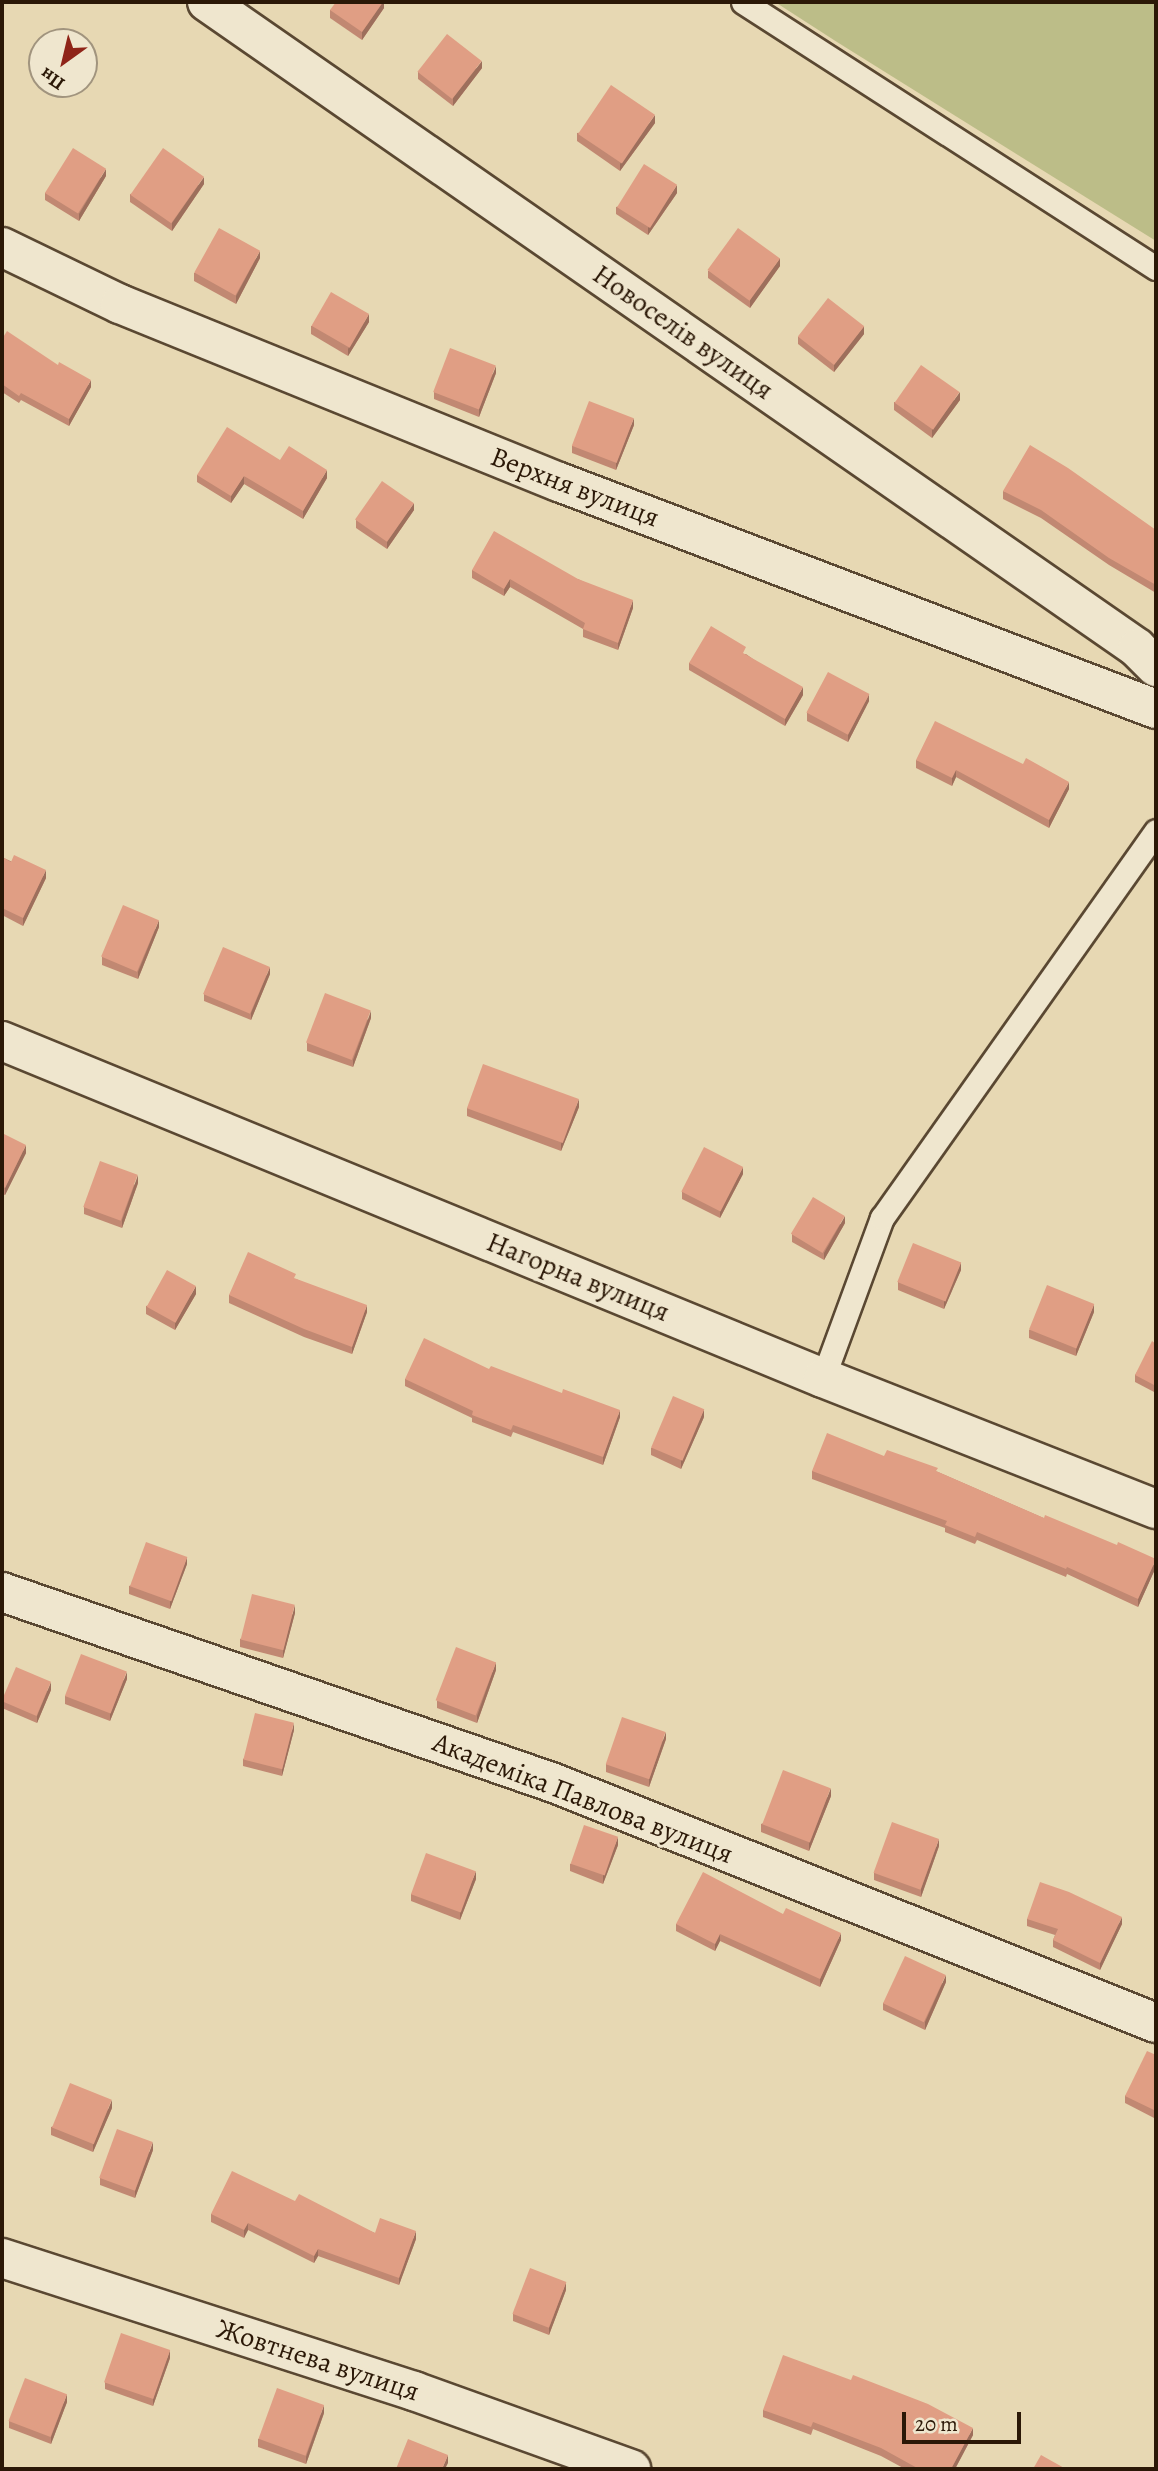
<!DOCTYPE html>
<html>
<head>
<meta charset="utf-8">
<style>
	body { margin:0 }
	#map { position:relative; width:1158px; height:2471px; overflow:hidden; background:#e7d8b3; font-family:Alegreya,serif }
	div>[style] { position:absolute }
	.green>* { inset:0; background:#bcbd88 }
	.roads { filter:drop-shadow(2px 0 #5a4832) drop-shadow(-2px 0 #5a4832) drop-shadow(0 2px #5a4832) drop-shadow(0 -2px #5a4832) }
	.lane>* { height:23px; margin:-11.5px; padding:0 11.5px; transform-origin:11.5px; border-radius:11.5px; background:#efe6ce }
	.street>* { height:38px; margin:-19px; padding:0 19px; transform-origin:19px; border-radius:19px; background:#efe6ce }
	.secondary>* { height:38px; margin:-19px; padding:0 19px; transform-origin:19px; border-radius:19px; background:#efe6ce }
	.wall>* { inset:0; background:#c18872 }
	.shaded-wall>* { inset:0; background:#9d6f5c }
	.building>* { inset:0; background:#e09e84; transform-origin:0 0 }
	span { translate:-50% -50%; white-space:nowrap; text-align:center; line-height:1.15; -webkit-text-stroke:6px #efe6ce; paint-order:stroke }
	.street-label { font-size:28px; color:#2b1807 }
	.frame { position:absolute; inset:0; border:4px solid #2b1807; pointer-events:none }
	.north { position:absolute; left:28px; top:28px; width:70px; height:70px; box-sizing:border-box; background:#efe6ce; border:2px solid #a1947e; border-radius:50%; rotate:214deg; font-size:19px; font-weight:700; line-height:28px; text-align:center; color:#2b1807 }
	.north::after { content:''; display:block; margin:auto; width:24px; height:32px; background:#8f2418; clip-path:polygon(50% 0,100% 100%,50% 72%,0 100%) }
	.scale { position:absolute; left:902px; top:2412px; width:119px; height:32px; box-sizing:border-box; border:4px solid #2b1807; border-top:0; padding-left:9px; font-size:21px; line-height:24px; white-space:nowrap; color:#2b1807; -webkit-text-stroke:5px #efe6ce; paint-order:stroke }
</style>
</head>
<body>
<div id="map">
	<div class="green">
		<div style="clip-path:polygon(775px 2px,1156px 2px,1156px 241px,837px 42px)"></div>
	</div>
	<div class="roads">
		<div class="lane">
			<div style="left:743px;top:2px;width:491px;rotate:32.8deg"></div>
			<div style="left:823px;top:1378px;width:171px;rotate:-69.8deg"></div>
			<div style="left:882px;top:1218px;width:474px;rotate:-54.7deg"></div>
		</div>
		<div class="street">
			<div style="left:207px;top:2px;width:1132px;rotate:34.78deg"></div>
			<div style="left:1137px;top:648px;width:27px;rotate:45deg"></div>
			<div style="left:2px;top:247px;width:131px;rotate:25.8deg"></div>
			<div style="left:120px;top:304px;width:474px;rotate:22.1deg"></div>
			<div style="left:559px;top:482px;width:639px;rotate:20.82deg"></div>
			<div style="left:2px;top:1041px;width:887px;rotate:22.32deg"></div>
			<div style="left:823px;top:1378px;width:358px;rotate:21.5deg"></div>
			<div style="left:2px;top:1592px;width:584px;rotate:19.09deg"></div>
			<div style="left:554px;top:1783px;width:648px;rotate:21.74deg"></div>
		</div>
		<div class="secondary">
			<div style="left:2px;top:2258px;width:433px;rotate:17.9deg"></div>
			<div style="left:414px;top:2391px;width:231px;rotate:19.8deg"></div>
		</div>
	</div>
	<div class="wall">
		<div style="clip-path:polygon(384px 2px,384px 8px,362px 40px,330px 18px,330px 10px)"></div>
		<div style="clip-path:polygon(482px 68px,453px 106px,418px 79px,418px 72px)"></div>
		<div style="clip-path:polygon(655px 123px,620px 171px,577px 141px,577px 133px)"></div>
		<div style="clip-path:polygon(106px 176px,79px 221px,45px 200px,45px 193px)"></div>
		<div style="clip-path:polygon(204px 184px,172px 231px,130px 202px,130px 194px)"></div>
		<div style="clip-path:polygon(677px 193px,648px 235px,616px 214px,616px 207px)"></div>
		<div style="clip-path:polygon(260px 258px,236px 304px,194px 281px,194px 273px)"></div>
		<div style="clip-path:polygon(780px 266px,750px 308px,708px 278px,708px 271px)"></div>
		<div style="clip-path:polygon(369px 322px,348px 356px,311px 334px,311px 326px)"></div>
		<div style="clip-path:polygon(864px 334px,834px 372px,798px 344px,798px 337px)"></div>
		<div style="clip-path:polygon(2px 339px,91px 387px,69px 426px,21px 400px,19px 403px,2px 392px)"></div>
		<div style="clip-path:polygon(496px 373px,479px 417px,434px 399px,434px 392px)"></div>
		<div style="clip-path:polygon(960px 400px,932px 438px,894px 410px,894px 402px)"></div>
		<div style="clip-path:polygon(634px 425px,616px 470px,572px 453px,572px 446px)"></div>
		<div style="clip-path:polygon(197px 475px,327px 478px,303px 519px,244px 484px,231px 503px,197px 482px)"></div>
		<div style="clip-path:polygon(1003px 491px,1156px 530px,1156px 593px,1109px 565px,1041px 518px,1003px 499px)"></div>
		<div style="clip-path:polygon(414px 510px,387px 549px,356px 528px,356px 520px)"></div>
		<div style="clip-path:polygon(472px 570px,578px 579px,633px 608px,618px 650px,583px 637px,583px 629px,510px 587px,504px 596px,472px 578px)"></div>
		<div style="clip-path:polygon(746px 654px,803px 695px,785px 726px,689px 670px,689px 663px)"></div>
		<div style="clip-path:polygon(869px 701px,848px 742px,807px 721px,807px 713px)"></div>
		<div style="clip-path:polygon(916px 760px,1069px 789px,1049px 828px,956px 777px,952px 786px,916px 768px)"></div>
		<div style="clip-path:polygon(2px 857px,46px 878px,23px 926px,2px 915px)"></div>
		<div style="clip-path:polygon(159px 927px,138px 979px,102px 965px,102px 957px)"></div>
		<div style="clip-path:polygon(270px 974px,251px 1020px,204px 1001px,204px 994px)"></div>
		<div style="clip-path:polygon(371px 1018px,353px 1067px,307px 1051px,307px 1043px)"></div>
		<div style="clip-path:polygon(579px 1107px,561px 1151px,467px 1116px,467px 1108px)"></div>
		<div style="clip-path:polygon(2px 1133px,26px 1153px,5px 1195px,2px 1194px)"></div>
		<div style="clip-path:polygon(743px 1174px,720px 1218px,682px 1199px,682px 1192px)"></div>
		<div style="clip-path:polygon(138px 1183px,122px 1228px,84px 1214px,84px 1207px)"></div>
		<div style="clip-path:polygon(845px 1223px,824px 1260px,792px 1242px,792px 1234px)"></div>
		<div style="clip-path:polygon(961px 1270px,944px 1309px,898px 1290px,898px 1282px)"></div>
		<div style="clip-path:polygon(296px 1279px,367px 1312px,352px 1354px,304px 1337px,229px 1303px,229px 1295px)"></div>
		<div style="clip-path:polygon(196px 1294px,175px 1330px,146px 1314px,146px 1306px)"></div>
		<div style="clip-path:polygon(1094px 1312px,1076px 1356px,1029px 1338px,1029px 1330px)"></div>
		<div style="clip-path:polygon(1156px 1344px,1156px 1393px,1135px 1382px,1135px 1375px)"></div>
		<div style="clip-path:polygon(489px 1369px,620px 1417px,603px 1465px,513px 1432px,511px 1437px,472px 1422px,472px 1418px,405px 1386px,405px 1379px)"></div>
		<div style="clip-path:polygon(704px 1417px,681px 1469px,651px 1455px,651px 1448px)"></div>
		<div style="clip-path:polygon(884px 1456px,938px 1472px,1156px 1567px,1138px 1607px,1067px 1574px,1066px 1577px,977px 1540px,975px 1544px,945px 1532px,945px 1528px,812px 1479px,812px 1471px)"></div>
		<div style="clip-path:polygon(187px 1564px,170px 1609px,129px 1594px,129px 1586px)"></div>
		<div style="clip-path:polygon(295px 1613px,283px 1658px,240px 1647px,240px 1639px)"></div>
		<div style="clip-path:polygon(496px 1670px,477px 1723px,437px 1708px,437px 1701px)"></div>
		<div style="clip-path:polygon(127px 1679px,110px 1721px,65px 1704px,65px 1696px)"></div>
		<div style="clip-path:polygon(51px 1690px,37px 1723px,2px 1708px,2px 1699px)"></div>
		<div style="clip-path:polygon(294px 1730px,282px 1776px,243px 1766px,243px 1759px)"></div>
		<div style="clip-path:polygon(666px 1739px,649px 1787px,606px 1772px,606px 1764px)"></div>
		<div style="clip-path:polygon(831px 1796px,809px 1851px,761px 1832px,761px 1824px)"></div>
		<div style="clip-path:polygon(618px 1845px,603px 1884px,570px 1871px,570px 1864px)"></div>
		<div style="clip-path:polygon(939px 1846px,921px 1897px,874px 1880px,874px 1873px)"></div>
		<div style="clip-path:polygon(476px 1879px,460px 1920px,411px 1901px,411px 1894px)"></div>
		<div style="clip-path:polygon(783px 1914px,841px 1940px,820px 1987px,720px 1941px,715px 1951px,676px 1931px,676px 1924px)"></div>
		<div style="clip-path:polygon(1027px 1919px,1122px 1924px,1100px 1970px,1053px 1947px,1053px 1940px,1055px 1935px,1027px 1926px)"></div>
		<div style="clip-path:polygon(946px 1982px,925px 2030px,883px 2010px,883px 2003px)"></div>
		<div style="clip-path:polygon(1156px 2055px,1156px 2119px,1125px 2103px,1125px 2096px)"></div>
		<div style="clip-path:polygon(112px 2108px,93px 2152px,51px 2135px,51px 2127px)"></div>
		<div style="clip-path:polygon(153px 2150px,135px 2198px,100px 2185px,100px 2178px)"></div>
		<div style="clip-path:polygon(295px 2201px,375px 2233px,416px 2239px,399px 2285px,318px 2256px,314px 2263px,248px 2230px,244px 2238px,211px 2222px,211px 2214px)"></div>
		<div style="clip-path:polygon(566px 2290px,549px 2335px,513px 2321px,513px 2314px)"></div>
		<div style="clip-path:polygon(170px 2358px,153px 2406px,105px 2389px,105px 2382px)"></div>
		<div style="clip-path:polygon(67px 2402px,51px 2444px,9px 2428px,9px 2421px)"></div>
		<div style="clip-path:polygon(763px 2410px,973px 2435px,955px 2469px,905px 2469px,881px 2456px,813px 2429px,811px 2435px,763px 2417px)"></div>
		<div style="clip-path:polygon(324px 2413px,306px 2464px,258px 2447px,258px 2439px)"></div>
	</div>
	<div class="shaded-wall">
		<div style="clip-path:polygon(383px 2px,384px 2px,384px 8px,362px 40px,362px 32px)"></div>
		<div style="clip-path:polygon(482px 61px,482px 68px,453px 106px,453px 98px)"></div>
		<div style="clip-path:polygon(655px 115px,655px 123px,620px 171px,620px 164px)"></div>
		<div style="clip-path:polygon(106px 169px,106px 176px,79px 221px,79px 214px)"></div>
		<div style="clip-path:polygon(204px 177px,204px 184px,172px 231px,172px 223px)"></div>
		<div style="clip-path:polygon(677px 185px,677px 193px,648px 235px,648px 228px)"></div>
		<div style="clip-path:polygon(260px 251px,260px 258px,236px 304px,236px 296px)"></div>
		<div style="clip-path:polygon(780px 258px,780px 266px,750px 308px,750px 300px)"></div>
		<div style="clip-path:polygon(369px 314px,369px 322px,348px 356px,348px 349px)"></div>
		<div style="clip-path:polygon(864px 326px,864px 334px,834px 372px,834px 364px)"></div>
		<div style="clip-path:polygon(496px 366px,496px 373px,479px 417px,479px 409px)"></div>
		<div style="clip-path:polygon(91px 380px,91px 387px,69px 426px,69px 419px)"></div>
		<div style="clip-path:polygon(960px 392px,960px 400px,932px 438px,932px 430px)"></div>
		<div style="clip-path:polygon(634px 418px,634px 425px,616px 470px,616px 463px)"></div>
		<div style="clip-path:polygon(327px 470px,327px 478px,303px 519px,303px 511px)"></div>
		<div style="clip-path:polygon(244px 476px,244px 484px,231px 503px,231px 496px)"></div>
		<div style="clip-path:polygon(414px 503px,414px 510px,387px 549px,387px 542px)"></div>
		<div style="clip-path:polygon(510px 579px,510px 587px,504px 596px,504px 589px)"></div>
		<div style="clip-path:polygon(633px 600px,633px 608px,618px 650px,618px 643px)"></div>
		<div style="clip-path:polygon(803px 687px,803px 695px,785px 726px,785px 719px)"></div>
		<div style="clip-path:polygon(869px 694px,869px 701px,848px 742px,848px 735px)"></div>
		<div style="clip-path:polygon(956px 770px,956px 777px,952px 786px,952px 778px)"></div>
		<div style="clip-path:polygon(1069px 782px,1069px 789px,1049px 828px,1049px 820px)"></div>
		<div style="clip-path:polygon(46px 870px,46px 878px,23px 926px,23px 918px)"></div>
		<div style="clip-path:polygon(159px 920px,159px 927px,138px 979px,138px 972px)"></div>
		<div style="clip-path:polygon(270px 967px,270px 974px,251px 1020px,251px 1013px)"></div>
		<div style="clip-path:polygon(371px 1011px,371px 1018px,353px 1067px,353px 1060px)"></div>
		<div style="clip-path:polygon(579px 1099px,579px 1107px,561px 1151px,561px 1144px)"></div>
		<div style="clip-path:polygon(26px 1145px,26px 1153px,5px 1195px,5px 1188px)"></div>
		<div style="clip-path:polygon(743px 1167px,743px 1174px,720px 1218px,720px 1211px)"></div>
		<div style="clip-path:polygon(138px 1175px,138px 1183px,122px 1228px,122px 1220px)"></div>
		<div style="clip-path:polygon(845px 1216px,845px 1223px,824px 1260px,824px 1253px)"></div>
		<div style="clip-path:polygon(961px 1262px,961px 1270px,944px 1309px,944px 1302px)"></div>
		<div style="clip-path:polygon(196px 1286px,196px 1294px,175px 1330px,175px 1323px)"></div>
		<div style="clip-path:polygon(1094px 1304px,1094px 1312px,1076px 1356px,1076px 1349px)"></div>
		<div style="clip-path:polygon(367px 1305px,367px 1312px,352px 1354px,352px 1347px)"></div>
		<div style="clip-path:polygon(704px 1409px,704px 1417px,681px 1469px,681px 1461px)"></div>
		<div style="clip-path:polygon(620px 1410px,620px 1417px,603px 1465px,603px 1457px)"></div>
		<div style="clip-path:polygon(187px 1557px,187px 1564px,170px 1609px,170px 1602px)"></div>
		<div style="clip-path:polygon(1156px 1559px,1156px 1567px,1138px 1607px,1138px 1599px)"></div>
		<div style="clip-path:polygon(295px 1605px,295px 1613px,283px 1658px,283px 1650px)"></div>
		<div style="clip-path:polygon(496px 1662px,496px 1670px,477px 1723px,477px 1716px)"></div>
		<div style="clip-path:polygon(127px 1672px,127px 1679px,110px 1721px,110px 1714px)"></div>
		<div style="clip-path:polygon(51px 1682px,51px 1690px,37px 1723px,37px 1716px)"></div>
		<div style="clip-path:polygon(294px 1723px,294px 1730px,282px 1776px,282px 1769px)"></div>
		<div style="clip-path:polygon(666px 1732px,666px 1739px,649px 1787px,649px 1779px)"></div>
		<div style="clip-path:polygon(831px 1788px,831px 1796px,809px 1851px,809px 1843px)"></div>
		<div style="clip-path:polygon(618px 1837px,618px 1845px,603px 1884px,603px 1876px)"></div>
		<div style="clip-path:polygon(939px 1839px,939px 1846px,921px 1897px,921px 1889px)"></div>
		<div style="clip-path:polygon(476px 1871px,476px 1879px,460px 1920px,460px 1912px)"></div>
		<div style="clip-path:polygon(1122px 1917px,1122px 1924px,1100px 1970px,1100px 1963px)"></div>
		<div style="clip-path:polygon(841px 1933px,841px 1940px,820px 1987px,820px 1979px)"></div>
		<div style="clip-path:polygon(720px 1934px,720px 1941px,715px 1951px,715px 1944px)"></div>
		<div style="clip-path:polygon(946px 1975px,946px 1982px,925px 2030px,925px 2022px)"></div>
		<div style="clip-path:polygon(112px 2100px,112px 2108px,93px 2152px,93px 2145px)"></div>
		<div style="clip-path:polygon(153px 2142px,153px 2150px,135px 2198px,135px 2191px)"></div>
		<div style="clip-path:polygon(248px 2223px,248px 2230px,244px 2238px,244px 2230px)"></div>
		<div style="clip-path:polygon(416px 2231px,416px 2239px,399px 2285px,399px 2278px)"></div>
		<div style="clip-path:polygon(318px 2249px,318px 2256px,314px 2263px,314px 2256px)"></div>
		<div style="clip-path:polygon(566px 2282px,566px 2290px,549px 2335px,549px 2328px)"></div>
		<div style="clip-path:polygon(170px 2350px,170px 2358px,153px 2406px,153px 2398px)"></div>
		<div style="clip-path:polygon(67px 2394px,67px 2402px,51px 2444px,51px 2437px)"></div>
		<div style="clip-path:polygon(324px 2405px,324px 2413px,306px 2464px,306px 2457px)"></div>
		<div style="clip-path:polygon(973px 2428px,973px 2435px,955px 2469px,951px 2469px)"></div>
		<div style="clip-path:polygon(448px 2455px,448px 2463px,445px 2469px,442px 2469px)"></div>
	</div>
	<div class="building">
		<div style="clip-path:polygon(336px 2px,383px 2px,362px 32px,330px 10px)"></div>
		<div style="left:447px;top:34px;width:44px;height:48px;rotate:38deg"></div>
		<div style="left:611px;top:85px;width:53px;height:59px;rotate:34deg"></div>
		<div style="left:73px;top:148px;width:39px;height:53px;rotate:32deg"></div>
		<div style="left:163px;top:148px;width:50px;height:57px;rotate:35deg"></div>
		<div style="left:644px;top:164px;width:39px;height:51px;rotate:32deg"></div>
		<div style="left:219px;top:228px;width:47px;height:51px;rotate:29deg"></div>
		<div style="left:738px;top:228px;width:52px;height:52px;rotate:36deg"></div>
		<div style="left:331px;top:292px;width:44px;height:39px;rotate:30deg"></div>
		<div style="left:828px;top:298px;width:46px;height:49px;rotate:38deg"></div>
		<div style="clip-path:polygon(7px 331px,58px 365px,59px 362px,91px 380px,69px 419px,21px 393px,19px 396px,2px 384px,2px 339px)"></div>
		<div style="left:450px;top:348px;width:49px;height:47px;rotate:21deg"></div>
		<div style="left:921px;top:365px;width:47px;height:46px;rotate:35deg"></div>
		<div style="left:589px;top:401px;width:48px;height:48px;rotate:21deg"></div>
		<div style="clip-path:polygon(227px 427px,280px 460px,289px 446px,327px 470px,303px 511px,244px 476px,231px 496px,197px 475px)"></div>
		<div style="clip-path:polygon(1030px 445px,1068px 468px,1156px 530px,1156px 585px,1109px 558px,1041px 510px,1003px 491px)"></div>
		<div style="left:382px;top:481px;width:39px;height:47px;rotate:35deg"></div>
		<div style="clip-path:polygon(494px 531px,578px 579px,633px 600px,618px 643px,583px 629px,585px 623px,510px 579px,504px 589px,472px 570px)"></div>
		<div style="clip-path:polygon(711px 626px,746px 647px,743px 653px,803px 687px,785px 719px,689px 663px)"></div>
		<div style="left:828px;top:672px;width:47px;height:46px;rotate:28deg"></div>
		<div style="clip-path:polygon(935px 721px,1023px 764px,1026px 758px,1069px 782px,1049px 820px,956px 770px,952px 778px,916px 760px)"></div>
		<div style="clip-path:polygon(14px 855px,46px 870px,23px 918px,2px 908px,2px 857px,11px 862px)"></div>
		<div style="left:123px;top:905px;width:39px;height:56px;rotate:23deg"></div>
		<div style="left:223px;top:947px;width:51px;height:51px;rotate:23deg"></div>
		<div style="left:325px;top:993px;width:49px;height:53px;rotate:21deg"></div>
		<div style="left:483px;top:1064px;width:102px;height:47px;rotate:20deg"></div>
		<div style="clip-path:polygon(2px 1133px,26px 1145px,5px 1188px,2px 1186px)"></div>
		<div style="left:704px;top:1147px;width:44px;height:50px;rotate:27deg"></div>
		<div style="left:100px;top:1161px;width:40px;height:49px;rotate:20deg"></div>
		<div style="left:813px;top:1197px;width:37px;height:43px;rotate:31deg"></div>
		<div style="left:913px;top:1243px;width:52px;height:42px;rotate:22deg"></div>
		<div style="clip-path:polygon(248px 1252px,296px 1274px,294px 1278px,367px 1305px,352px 1347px,304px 1329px,229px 1295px)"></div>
		<div style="left:167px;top:1270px;width:33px;height:42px;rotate:29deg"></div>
		<div style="left:1047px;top:1285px;width:51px;height:48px;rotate:22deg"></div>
		<div style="clip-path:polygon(424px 1338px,489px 1369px,491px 1366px,562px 1393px,563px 1389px,620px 1410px,603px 1457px,513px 1425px,511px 1430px,472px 1415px,473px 1411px,405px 1379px)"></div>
		<div style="clip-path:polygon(1152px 1341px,1156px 1344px,1156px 1386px,1135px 1375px)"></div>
		<div style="left:673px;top:1396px;width:34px;height:56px;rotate:23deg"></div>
		<div style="clip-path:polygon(827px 1433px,884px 1456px,887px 1450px,938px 1468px,936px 1471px,1044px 1518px,1045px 1515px,1117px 1545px,1118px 1542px,1156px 1559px,1138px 1599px,1067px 1567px,1066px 1569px,977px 1532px,975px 1537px,945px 1525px,947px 1521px,812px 1471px)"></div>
		<div style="left:146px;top:1542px;width:44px;height:47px;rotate:20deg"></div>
		<div style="left:252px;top:1594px;width:44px;height:47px;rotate:14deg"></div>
		<div style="left:456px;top:1647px;width:43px;height:57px;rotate:21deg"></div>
		<div style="left:81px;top:1654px;width:49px;height:45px;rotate:21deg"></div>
		<div style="left:16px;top:1667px;width:38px;height:37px;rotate:23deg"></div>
		<div style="left:255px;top:1713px;width:40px;height:48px;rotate:14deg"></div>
		<div style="left:622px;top:1717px;width:46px;height:50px;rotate:19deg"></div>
		<div style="left:783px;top:1770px;width:51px;height:58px;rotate:21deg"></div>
		<div style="left:892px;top:1822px;width:50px;height:54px;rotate:20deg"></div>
		<div style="left:584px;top:1825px;width:36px;height:41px;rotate:19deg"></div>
		<div style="left:426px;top:1853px;width:53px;height:44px;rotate:20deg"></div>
		<div style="clip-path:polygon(703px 1872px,783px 1914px,786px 1908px,841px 1933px,820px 1979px,720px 1934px,715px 1944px,676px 1924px)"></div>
		<div style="clip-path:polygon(1040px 1882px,1069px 1892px,1122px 1917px,1100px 1963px,1053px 1940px,1058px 1929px,1027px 1919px)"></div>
		<div style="left:905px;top:1956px;width:45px;height:52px;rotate:25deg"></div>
		<div style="clip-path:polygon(1147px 2051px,1156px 2055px,1156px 2111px,1125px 2096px)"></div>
		<div style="left:70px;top:2083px;width:45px;height:48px;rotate:22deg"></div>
		<div style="left:117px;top:2129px;width:38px;height:52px;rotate:20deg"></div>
		<div style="clip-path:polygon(232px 2171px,295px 2201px,299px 2194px,375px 2233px,380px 2218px,416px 2231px,399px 2278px,318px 2249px,314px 2256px,248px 2223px,244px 2230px,211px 2214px)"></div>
		<div style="left:530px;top:2268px;width:39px;height:49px;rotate:21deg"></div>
		<div style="left:121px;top:2333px;width:52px;height:52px;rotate:19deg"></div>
		<div style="clip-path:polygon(783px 2355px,851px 2380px,853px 2375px,928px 2404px,973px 2428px,951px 2469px,919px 2469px,881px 2448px,813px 2422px,811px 2427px,763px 2410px)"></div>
		<div style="left:25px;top:2378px;width:45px;height:46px;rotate:21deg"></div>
		<div style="left:277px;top:2388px;width:50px;height:54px;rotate:20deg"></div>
		<div style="clip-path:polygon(408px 2439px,448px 2455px,442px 2469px,396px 2469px)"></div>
		<div style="clip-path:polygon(1041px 2455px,1066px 2469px,1033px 2469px)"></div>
	</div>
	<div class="street-label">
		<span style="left:683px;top:332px;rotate:35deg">Новоселів вулиця</span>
		<span style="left:575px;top:487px;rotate:21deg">Верхня вулиця</span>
		<span style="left:578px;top:1277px;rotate:22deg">Нагорна вулиця</span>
		<span style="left:583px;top:1798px;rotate:21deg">Академіка Павлова вулиця</span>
		<span style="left:318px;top:2360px;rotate:18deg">Жовтнева вулиця</span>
	</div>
	<div class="frame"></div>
	<div class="north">Пн</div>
	<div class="scale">20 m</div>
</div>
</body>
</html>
